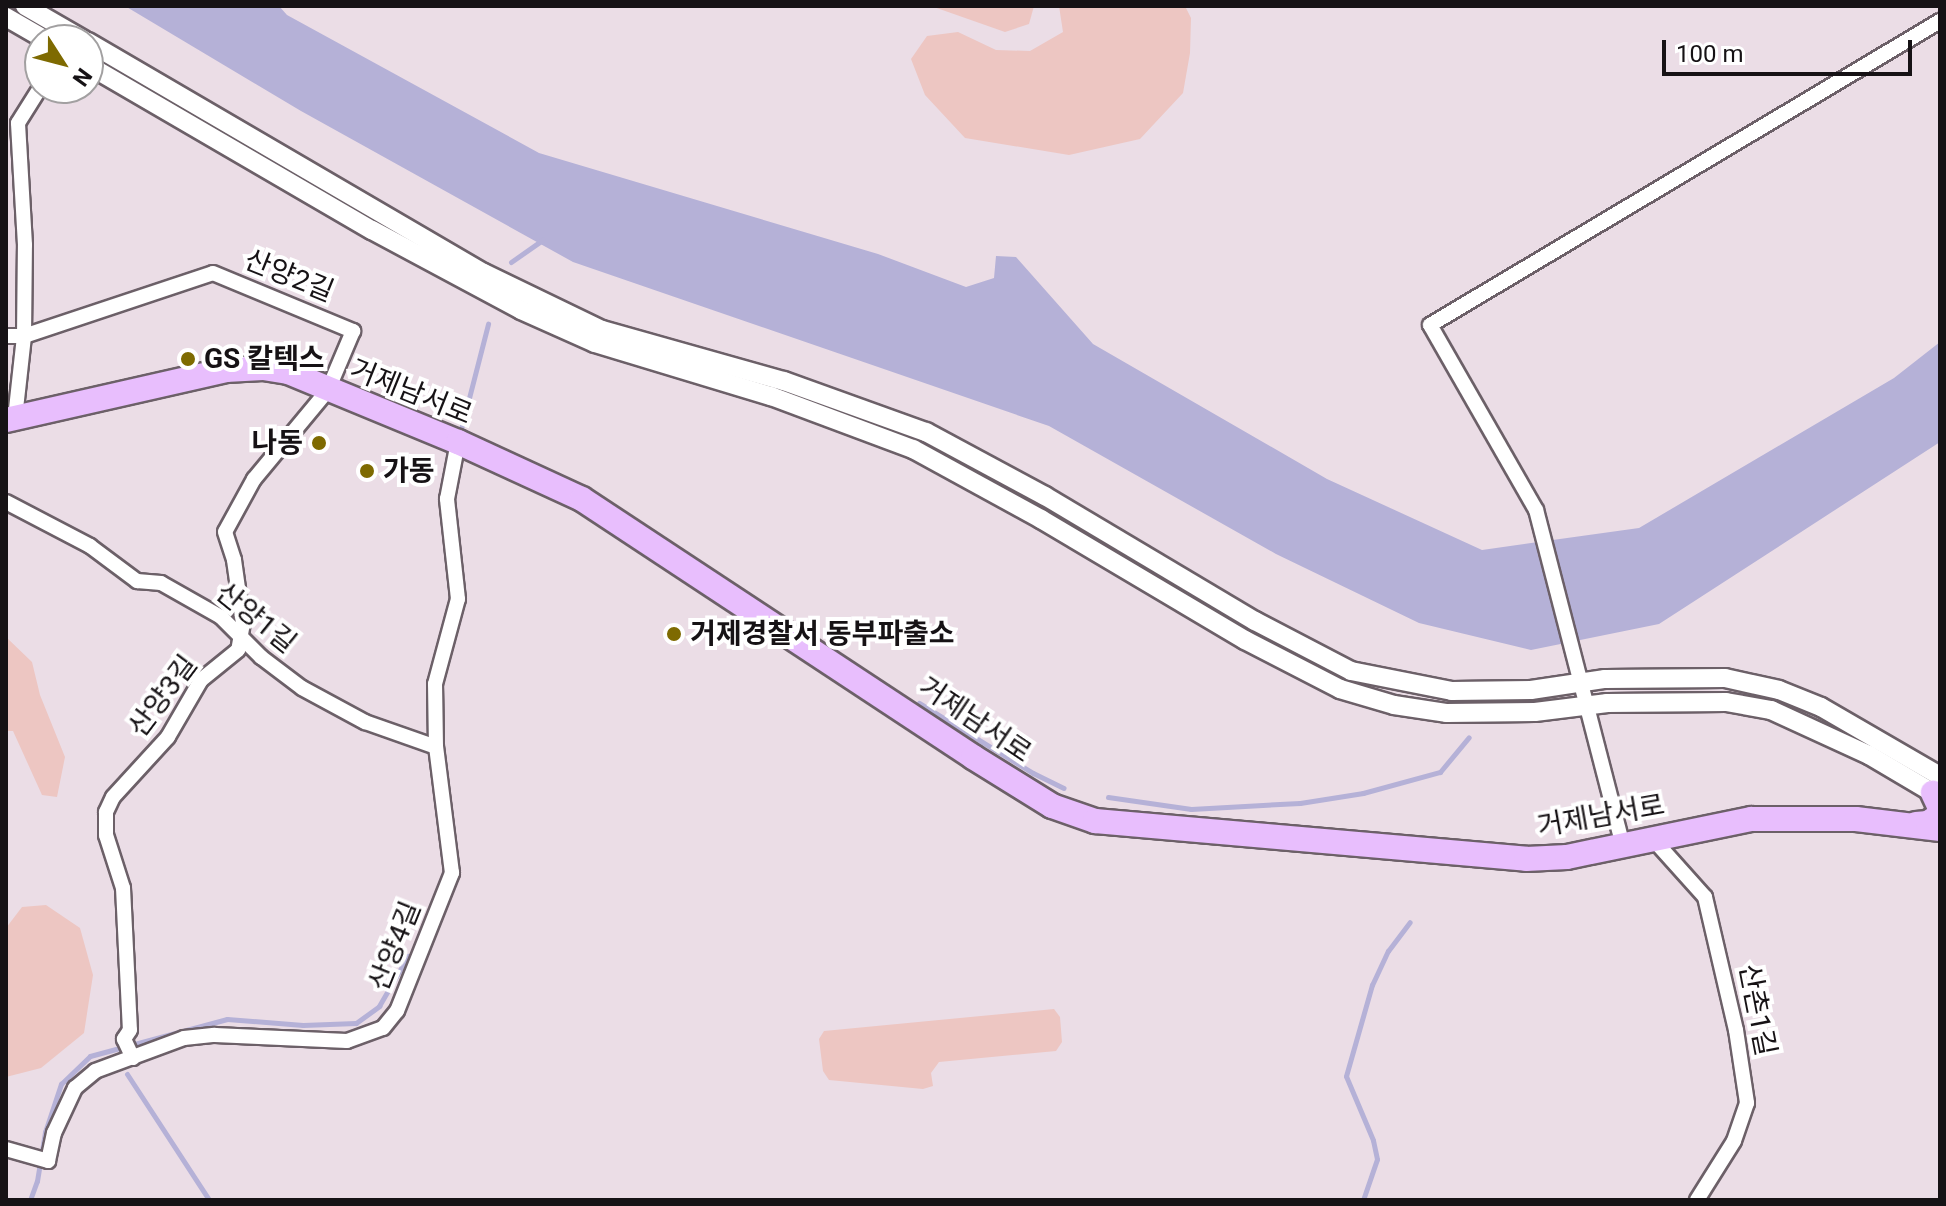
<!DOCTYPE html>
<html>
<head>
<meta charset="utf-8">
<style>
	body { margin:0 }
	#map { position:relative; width:1946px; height:1206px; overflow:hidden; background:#ebdde6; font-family:Roboto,"Noto Sans KR",sans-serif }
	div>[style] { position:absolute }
	.green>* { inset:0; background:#edc6c2 }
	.water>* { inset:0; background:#b5b1d7 }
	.stream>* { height:5px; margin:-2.5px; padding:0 2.5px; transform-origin:2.5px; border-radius:2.5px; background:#b5b1d7 }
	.roads { filter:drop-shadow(2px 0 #6c6068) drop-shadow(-2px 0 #6c6068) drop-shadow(0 2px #6c6068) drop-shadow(0 -2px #6c6068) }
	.minor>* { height:14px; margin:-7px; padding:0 7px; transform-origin:7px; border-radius:7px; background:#fff }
	.tertiary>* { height:18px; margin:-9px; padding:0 9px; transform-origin:9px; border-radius:9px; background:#fff }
	.primary>* { height:24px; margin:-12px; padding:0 12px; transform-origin:12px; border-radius:12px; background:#e8befd }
	.dots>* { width:22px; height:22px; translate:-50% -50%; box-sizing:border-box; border:4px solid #fff; border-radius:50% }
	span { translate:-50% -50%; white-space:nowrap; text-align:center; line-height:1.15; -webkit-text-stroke:8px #fff; paint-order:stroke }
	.street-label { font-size:28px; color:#161215 }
	.poi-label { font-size:28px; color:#161215; font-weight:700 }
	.left { translate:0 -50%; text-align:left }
	.right { translate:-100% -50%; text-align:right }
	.frame { position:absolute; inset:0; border:8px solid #161215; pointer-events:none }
	.north { position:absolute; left:24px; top:24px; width:80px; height:80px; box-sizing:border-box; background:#fff; border:2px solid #a2a0a1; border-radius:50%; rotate:126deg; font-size:22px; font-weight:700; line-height:32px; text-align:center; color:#161215 }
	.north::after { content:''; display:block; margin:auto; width:28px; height:36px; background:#7e6a01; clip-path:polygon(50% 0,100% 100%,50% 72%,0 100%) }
	.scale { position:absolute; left:1662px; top:40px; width:250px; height:36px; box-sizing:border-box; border:4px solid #161215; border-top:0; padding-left:10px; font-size:24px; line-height:28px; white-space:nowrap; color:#161215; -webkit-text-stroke:6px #fff; paint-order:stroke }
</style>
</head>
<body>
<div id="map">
	<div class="green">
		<div style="clip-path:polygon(931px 6px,1034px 6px,1029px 24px,1005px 32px)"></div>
		<div style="clip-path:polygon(1059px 6px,1185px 6px,1191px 18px,1190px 53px,1183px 93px,1140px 139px,1069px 155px,965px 138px,925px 95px,911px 59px,927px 36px,958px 32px,996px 50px,1030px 51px,1063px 32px)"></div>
		<div style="clip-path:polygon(6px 637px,32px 662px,40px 695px,65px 757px,57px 797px,42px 795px,13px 731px,6px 731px)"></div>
		<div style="clip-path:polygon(46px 905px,80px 928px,93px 975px,84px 1033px,41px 1068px,6px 1077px,6px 928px,22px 907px)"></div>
		<div style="clip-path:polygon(1054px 1009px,1060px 1017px,1062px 1042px,1056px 1051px,939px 1062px,931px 1073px,933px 1086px,923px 1089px,829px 1080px,823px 1071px,819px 1039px,824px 1031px)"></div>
	</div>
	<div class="water">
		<div style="clip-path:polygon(125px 6px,279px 6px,287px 15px,539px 153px,878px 254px,966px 287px,994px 278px,996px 256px,1016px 257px,1093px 344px,1327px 479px,1482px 550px,1639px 528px,1894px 378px,1940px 342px,1940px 442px,1659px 624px,1531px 650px,1419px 623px,1276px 554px,1049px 426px,573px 262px,301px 111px)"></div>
	</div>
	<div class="stream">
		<div style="left:511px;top:262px;width:39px;rotate:-35deg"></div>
		<div style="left:460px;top:433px;width:113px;rotate:-75.6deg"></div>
		<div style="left:919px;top:703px;width:134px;rotate:31.6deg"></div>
		<div style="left:1033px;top:773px;width:34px;rotate:26deg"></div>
		<div style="left:1108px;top:797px;width:84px;rotate:8.2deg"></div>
		<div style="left:1191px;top:809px;width:109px;rotate:-3.2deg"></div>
		<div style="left:1300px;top:803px;width:64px;rotate:-9deg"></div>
		<div style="left:1363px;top:793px;width:80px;rotate:-15.3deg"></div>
		<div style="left:1440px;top:772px;width:45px;rotate:-50.4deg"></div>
		<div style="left:127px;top:1074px;width:150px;rotate:56.9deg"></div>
		<div style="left:30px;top:1200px;width:20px;rotate:-70deg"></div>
		<div style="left:37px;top:1181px;width:50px;rotate:-80.7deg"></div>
		<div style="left:45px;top:1132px;width:51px;rotate:-71.6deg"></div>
		<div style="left:61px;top:1084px;width:40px;rotate:-44deg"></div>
		<div style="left:90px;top:1056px;width:142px;rotate:-15.1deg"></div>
		<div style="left:227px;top:1019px;width:76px;rotate:4.5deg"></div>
		<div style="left:303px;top:1025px;width:53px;rotate:-2.2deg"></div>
		<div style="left:356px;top:1023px;width:29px;rotate:-36deg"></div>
		<div style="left:379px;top:1006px;width:58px;rotate:-59.9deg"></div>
		<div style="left:1363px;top:1200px;width:43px;rotate:-71.1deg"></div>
		<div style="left:1377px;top:1159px;width:19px;rotate:-102deg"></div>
		<div style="left:1373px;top:1140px;width:69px;rotate:-112.9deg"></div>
		<div style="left:1346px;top:1076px;width:95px;rotate:-74.1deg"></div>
		<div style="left:1372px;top:985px;width:38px;rotate:-65deg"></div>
		<div style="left:1388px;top:951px;width:36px;rotate:-53deg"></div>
	</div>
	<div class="roads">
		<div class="minor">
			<div style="left:6px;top:336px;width:18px"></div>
			<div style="left:24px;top:336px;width:199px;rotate:-18.4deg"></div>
			<div style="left:213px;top:273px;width:152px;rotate:22.5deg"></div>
			<div style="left:353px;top:331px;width:64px;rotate:113deg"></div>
			<div style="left:328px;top:390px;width:116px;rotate:129.7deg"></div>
			<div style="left:254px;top:479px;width:60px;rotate:118.7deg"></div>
			<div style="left:225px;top:532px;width:29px;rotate:72deg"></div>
			<div style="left:234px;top:560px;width:64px;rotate:81.9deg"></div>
			<div style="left:243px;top:623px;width:27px;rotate:100deg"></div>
			<div style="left:238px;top:650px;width:48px;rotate:141deg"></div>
			<div style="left:201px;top:680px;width:66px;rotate:120.1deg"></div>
			<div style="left:168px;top:737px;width:81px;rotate:132.5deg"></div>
			<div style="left:113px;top:797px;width:17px;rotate:115deg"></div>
			<div style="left:106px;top:812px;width:23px;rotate:90deg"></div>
			<div style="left:106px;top:835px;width:56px;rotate:72.2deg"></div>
			<div style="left:123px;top:888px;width:142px;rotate:87.2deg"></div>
			<div style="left:130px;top:1030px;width:11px;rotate:124deg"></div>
			<div style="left:124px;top:1039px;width:21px;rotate:65deg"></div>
			<div style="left:15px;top:418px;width:82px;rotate:-83.7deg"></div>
			<div style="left:24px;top:336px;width:91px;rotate:-89.4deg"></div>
			<div style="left:25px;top:245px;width:122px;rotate:-93.3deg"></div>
			<div style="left:18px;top:123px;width:41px;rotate:-57.8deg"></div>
			<div style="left:6px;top:502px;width:95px;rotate:27.6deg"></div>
			<div style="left:90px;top:546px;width:59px;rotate:36.7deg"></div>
			<div style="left:137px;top:581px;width:24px;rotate:5deg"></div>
			<div style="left:161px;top:583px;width:69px;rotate:29.5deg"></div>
			<div style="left:221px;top:617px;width:57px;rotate:45deg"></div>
			<div style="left:261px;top:657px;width:51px;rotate:37.1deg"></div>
			<div style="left:302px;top:688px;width:72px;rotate:28.4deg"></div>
			<div style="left:365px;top:722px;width:75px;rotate:19.4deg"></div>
			<div style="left:1653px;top:839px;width:78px;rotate:48.1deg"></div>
			<div style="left:1705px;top:897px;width:137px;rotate:76.9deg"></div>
			<div style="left:1736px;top:1030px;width:74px;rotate:81.4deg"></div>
			<div style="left:1747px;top:1103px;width:40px;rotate:108.9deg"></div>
			<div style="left:1734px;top:1141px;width:70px;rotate:122.1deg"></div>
			<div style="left:1623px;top:846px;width:347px;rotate:-104.5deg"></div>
			<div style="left:1536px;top:510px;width:213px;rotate:-119.8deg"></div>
			<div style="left:1430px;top:325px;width:594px;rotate:-30.8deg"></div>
			<div style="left:6px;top:1149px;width:44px;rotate:15.9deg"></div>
			<div style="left:48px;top:1161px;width:29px;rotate:-78deg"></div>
			<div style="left:54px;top:1133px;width:50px;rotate:-65deg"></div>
			<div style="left:75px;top:1088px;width:26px;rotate:-40deg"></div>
			<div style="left:95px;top:1071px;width:95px;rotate:-20.3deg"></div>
			<div style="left:184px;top:1038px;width:31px;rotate:-6deg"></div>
			<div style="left:215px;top:1035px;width:132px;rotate:2.6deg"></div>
			<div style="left:347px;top:1041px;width:38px;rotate:-20deg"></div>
			<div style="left:383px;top:1028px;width:22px;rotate:-51deg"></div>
			<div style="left:397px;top:1011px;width:149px;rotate:-68.3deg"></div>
			<div style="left:452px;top:873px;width:127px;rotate:-97.2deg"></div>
			<div style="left:436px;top:747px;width:63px;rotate:-90.9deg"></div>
			<div style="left:435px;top:684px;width:88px;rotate:-74.9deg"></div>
			<div style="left:458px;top:599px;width:101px;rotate:-96.3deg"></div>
			<div style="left:447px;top:499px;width:58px;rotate:-79.1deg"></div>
		</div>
		<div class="tertiary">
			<div style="left:25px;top:6px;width:68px;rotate:30deg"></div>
			<div style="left:6px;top:17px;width:46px;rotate:29.9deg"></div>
			<div style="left:88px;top:42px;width:458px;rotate:30.3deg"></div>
			<div style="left:484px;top:273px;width:131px;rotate:25.8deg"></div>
			<div style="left:602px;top:330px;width:189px;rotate:15.7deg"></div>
			<div style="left:784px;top:381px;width:151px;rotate:19.8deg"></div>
			<div style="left:926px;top:432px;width:135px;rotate:28.3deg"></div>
			<div style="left:1045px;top:496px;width:244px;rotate:30.8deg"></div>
			<div style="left:1255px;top:621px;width:108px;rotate:27.5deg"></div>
			<div style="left:1351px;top:671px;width:103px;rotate:11.2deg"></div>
			<div style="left:1452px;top:691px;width:79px;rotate:-0.7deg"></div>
			<div style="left:1531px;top:690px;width:75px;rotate:-8.5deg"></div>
			<div style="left:1605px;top:679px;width:120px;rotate:-0.5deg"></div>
			<div style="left:1725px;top:678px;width:55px;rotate:12.5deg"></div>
			<div style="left:1779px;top:690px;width:45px;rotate:22deg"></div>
			<div style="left:1821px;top:707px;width:138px;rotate:30.1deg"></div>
			<div style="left:88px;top:65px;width:328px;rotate:30.2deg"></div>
			<div style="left:372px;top:230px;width:169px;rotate:28.2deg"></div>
			<div style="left:521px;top:310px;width:81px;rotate:24deg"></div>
			<div style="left:595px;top:343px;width:184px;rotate:16.8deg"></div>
			<div style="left:771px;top:396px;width:152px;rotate:20.5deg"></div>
			<div style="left:913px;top:449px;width:146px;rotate:28.7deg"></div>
			<div style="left:1041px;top:519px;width:237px;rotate:30.7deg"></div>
			<div style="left:1245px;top:640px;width:107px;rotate:27.3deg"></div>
			<div style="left:1340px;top:689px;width:56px;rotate:16.5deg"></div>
			<div style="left:1394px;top:705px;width:54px;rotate:8.6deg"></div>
			<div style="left:1447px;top:713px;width:88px;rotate:-0.7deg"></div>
			<div style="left:1535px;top:712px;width:73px;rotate:-7.1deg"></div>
			<div style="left:1607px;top:703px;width:119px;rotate:-0.5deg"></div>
			<div style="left:1726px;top:702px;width:46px;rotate:10.1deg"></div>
			<div style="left:1771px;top:710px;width:108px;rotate:24.7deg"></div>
			<div style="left:1869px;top:755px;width:82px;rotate:30.6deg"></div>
		</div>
		<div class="primary">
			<div style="left:6px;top:420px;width:226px;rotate:-12.8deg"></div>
			<div style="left:226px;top:370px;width:37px;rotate:-3deg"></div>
			<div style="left:263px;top:368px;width:25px;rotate:9deg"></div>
			<div style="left:288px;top:372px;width:184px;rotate:22.4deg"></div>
			<div style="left:458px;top:442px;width:136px;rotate:24.7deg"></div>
			<div style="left:582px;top:499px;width:468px;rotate:33.4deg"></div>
			<div style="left:973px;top:757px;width:93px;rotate:31.8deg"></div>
			<div style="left:1052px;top:806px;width:46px;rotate:19.2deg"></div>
			<div style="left:1095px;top:821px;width:433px;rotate:5deg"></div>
			<div style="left:1526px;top:859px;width:41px;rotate:-2.8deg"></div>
			<div style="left:1567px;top:857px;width:188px;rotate:-11.7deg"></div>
			<div style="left:1751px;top:819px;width:105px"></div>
			<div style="left:1856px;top:819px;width:85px;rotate:6.8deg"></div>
			<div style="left:1916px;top:824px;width:12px;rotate:-5deg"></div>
			<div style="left:1928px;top:823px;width:12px;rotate:-35deg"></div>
			<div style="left:1938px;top:816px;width:8px;rotate:-76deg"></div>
			<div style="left:1940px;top:808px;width:17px;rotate:-115deg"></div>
		</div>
	</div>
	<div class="dots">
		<div style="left:188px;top:359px;background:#7e6a01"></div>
		<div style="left:319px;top:443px;background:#7e6a01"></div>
		<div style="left:367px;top:471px;background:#7e6a01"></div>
		<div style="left:674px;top:634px;background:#7e6a01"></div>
	</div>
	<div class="street-label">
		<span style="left:289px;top:276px;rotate:22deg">산양2길</span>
		<span style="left:411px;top:392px;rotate:22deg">거제남서로</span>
		<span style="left:256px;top:618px;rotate:39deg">산양1길</span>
		<span style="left:163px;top:696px;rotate:-53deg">산양3길</span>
		<span style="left:975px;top:720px;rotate:34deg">거제남서로</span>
		<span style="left:1601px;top:816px;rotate:-10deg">거제남서로</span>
		<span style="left:395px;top:946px;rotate:-68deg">산양4길</span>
		<span style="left:1757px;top:1010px;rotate:79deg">산촌1길</span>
	</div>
	<div class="poi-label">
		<span class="left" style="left:204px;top:359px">GS 칼텍스</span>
		<span class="right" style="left:303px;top:443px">나동</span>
		<span class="left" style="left:383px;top:471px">가동</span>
		<span class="left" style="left:690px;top:634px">거제경찰서 동부파출소</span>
	</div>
	<div class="frame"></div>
	<div class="north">N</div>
	<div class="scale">100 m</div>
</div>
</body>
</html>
